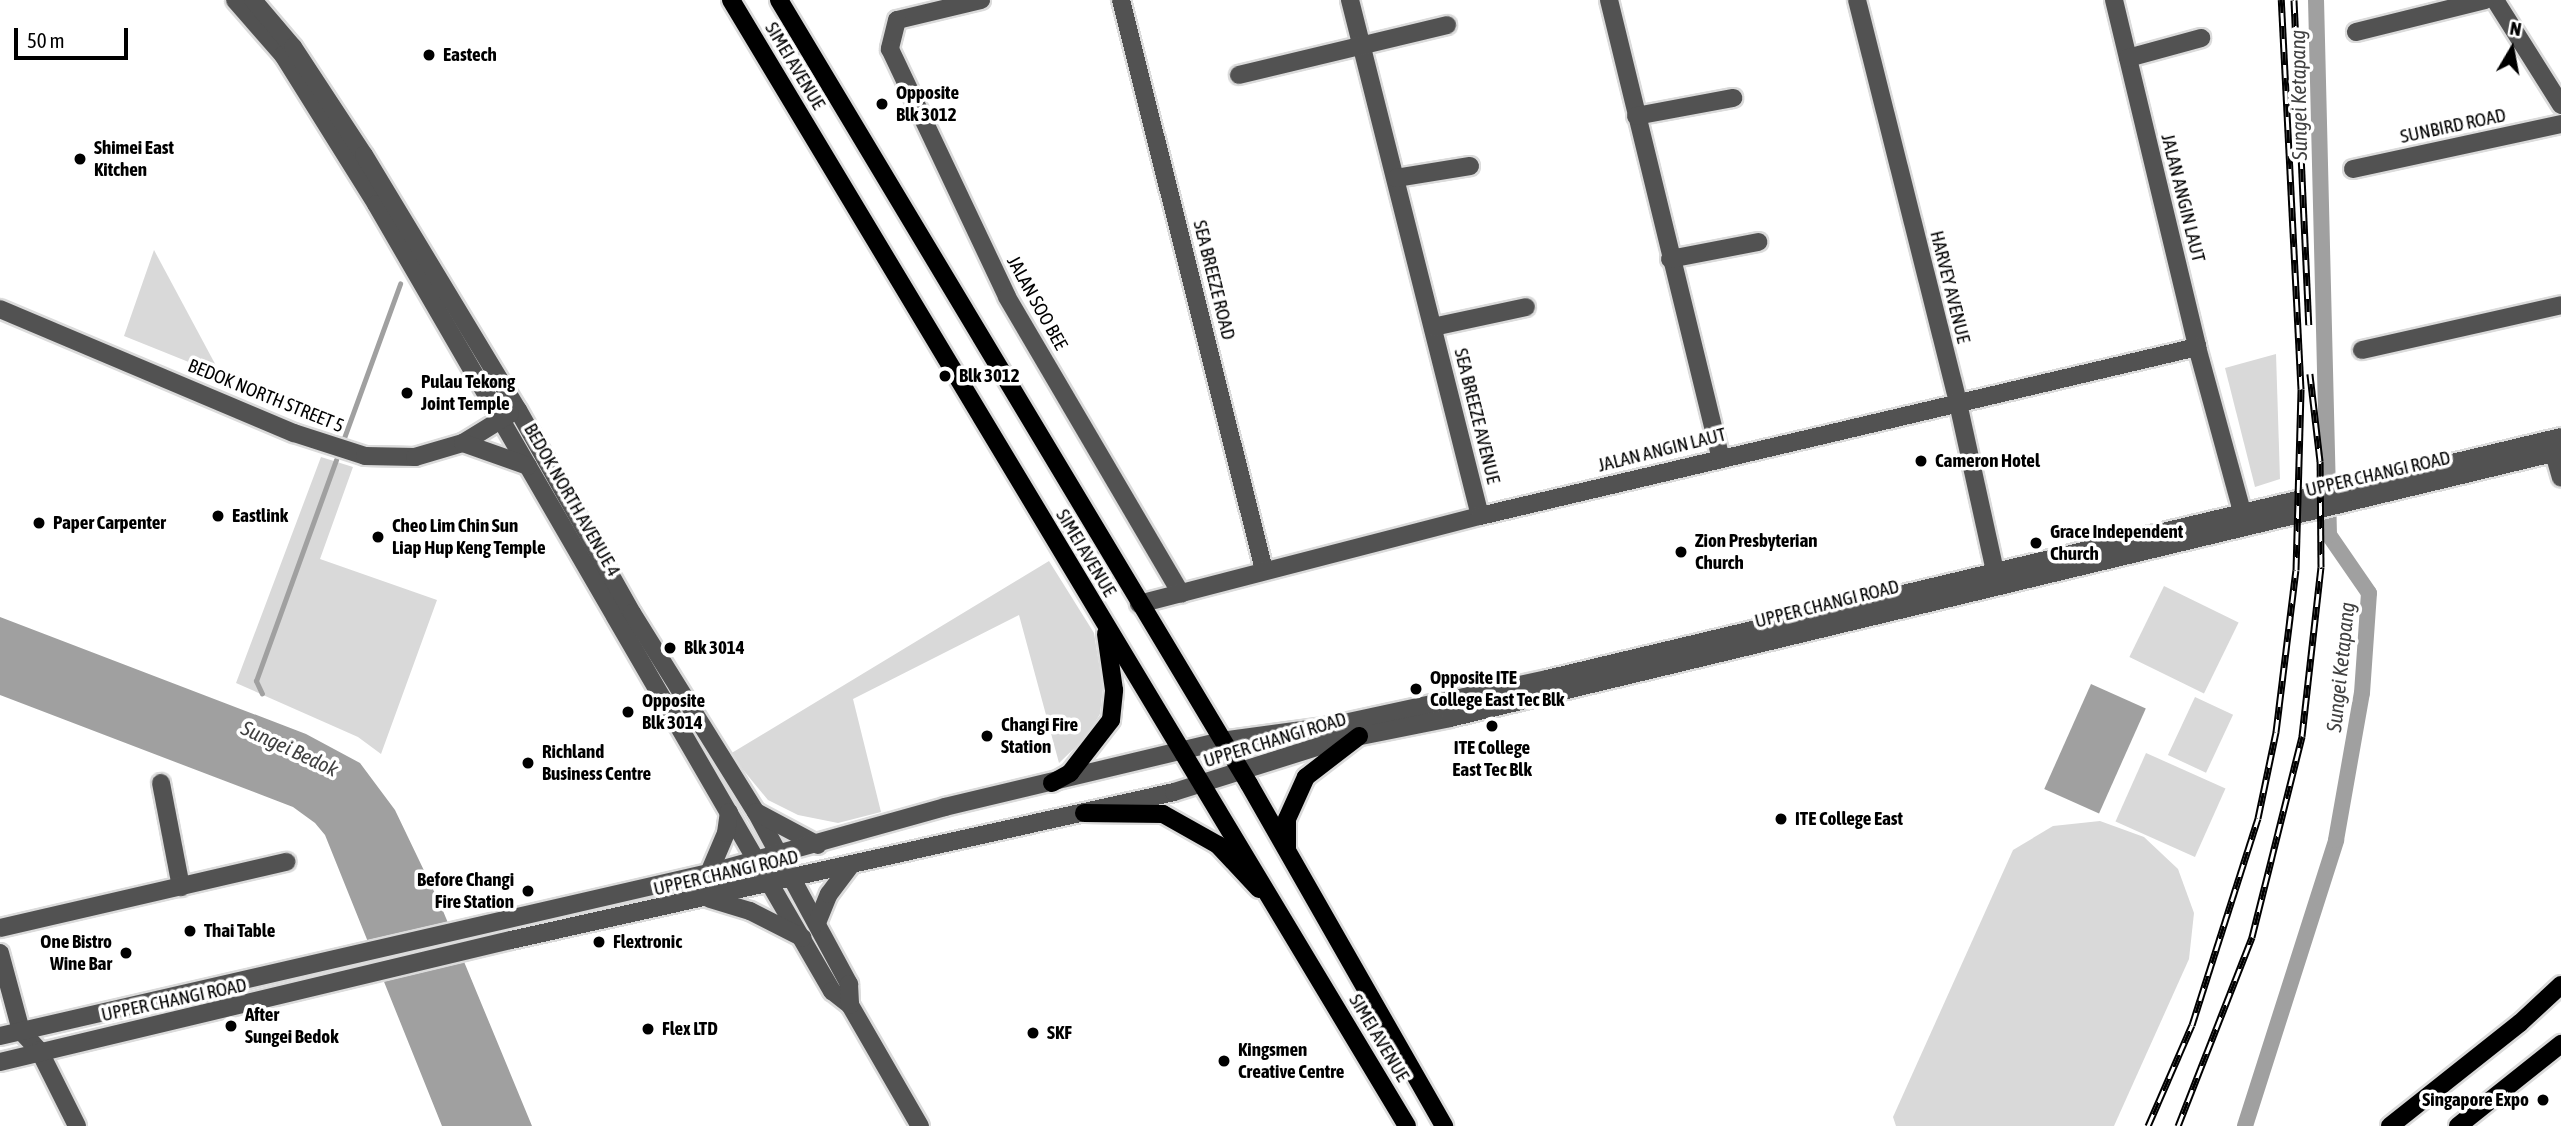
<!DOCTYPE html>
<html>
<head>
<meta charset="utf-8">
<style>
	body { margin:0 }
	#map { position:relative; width:2561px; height:1126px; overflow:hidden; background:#fff; font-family:"Asap Condensed",sans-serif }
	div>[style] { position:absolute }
	.green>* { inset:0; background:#d9d9d9; transform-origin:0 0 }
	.water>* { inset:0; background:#a0a0a0; transform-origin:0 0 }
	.stream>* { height:4.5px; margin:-2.25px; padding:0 2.25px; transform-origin:2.25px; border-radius:2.25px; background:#a0a0a0 }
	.canal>* { height:16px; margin:-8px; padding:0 8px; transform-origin:8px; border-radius:8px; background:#a0a0a0 }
	.roads { filter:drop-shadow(2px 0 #dbdbdb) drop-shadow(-2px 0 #dbdbdb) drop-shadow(0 2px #dbdbdb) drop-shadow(0 -2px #dbdbdb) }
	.minor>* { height:18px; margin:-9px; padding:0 9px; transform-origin:9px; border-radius:9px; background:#525252 }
	.major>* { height:18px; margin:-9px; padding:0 9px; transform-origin:9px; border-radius:9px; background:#000 }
	.rail>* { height:7px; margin-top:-3.5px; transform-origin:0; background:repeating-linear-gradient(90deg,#fff 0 13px,#000 0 26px); box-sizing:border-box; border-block:2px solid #000 }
	.dots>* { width:19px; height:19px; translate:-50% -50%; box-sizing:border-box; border:4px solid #fff; border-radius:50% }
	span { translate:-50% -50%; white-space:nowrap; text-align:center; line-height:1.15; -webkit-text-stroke:7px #fff; paint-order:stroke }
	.poi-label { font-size:19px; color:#000; font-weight:700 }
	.left { translate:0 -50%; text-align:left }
	.right { translate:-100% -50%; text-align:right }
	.street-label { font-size:19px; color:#000 }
	.water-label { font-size:21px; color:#414141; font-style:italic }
	.north { position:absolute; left:2477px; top:14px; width:70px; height:70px; -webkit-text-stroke:5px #fff; paint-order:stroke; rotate:10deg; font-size:19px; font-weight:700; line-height:28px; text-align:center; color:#000 }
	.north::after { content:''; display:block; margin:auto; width:24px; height:32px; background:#000; clip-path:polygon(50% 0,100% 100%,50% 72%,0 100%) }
	.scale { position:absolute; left:14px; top:28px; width:114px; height:32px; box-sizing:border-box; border:4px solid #000; border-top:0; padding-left:9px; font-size:21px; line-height:24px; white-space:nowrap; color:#000; -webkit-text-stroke:5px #fff; paint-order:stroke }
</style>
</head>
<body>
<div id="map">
	<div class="green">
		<div style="clip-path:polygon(154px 250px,221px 375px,124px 336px)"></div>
		<div style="clip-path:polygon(2276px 354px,2280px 479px,2255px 487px,2225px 368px)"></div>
		<div style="clip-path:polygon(321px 457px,353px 467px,320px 559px,437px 600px,381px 754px,358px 737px,236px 683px)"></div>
		<div style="clip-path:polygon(1049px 561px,1094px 633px,1103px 688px,1100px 714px,1086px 737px,1059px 763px,1019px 615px,853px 699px,881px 812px,838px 823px,798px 815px,768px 800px,730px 754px)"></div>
		<div style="left:2164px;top:586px;width:83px;height:79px;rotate:26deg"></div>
		<div style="left:2195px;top:697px;width:42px;height:64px;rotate:25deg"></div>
		<div style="left:2146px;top:753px;width:87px;height:75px;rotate:24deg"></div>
		<div style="clip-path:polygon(2100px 821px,2144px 837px,2178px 869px,2194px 913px,2189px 959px,2114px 1126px,1896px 1126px,1893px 1117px,2013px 850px,2053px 826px)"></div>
	</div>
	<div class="water">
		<div style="clip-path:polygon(0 617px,306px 734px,360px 763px,395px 810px,441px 906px,532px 1126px,442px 1126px,325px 835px,315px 823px,293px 807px,0 695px)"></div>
		<div style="left:2091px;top:684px;width:60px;height:115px;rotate:24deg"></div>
	</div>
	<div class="stream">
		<div style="left:344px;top:438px;width:164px;rotate:-70deg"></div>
		<div style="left:262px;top:694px;width:14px;rotate:-115deg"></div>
		<div style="left:256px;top:681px;width:235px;rotate:-70.1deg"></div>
	</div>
	<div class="canal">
		<div style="left:2245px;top:1126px;width:300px;rotate:-72.3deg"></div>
		<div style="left:2336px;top:840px;width:149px;rotate:-80deg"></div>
		<div style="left:2362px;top:693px;width:100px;rotate:-86deg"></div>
		<div style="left:2369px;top:593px;width:70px;rotate:-124.6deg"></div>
		<div style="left:2329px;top:535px;width:535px;rotate:-91.39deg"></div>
	</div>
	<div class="roads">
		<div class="minor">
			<div style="left:235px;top:0;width:73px;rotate:48.9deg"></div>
			<div style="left:283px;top:55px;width:176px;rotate:58deg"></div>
			<div style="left:376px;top:204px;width:910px;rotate:59.91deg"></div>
			<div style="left:832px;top:991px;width:23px;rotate:38deg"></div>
			<div style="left:850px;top:1005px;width:140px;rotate:60deg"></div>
			<div style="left:253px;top:0;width:62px;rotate:49.6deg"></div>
			<div style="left:293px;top:47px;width:129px;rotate:56.7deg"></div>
			<div style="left:364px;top:155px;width:298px;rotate:58.9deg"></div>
			<div style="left:518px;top:410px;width:233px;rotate:60.7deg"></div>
			<div style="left:632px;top:613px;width:234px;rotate:58.1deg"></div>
			<div style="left:756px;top:812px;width:196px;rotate:61.6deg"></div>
			<div style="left:849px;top:984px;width:21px;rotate:87deg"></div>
			<div style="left:981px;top:0;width:86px;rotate:166.6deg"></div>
			<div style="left:897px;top:20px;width:30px;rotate:104deg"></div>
			<div style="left:890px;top:49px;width:274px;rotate:64.7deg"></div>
			<div style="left:1007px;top:297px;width:344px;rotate:59.6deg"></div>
			<div style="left:1121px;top:0;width:588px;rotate:75.92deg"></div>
			<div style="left:1350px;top:0;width:532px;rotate:75.86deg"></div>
			<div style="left:1609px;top:0;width:470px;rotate:76.3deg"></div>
			<div style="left:1857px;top:0;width:415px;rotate:75.9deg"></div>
			<div style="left:1958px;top:403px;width:182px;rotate:77.6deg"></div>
			<div style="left:2114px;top:0;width:357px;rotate:76.5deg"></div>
			<div style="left:2197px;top:347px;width:186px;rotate:74.7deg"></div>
			<div style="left:2495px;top:0;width:124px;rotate:57.8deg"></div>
			<div style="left:2356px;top:32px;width:133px;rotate:-13.9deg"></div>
			<div style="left:2128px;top:58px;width:76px;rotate:-15.3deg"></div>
			<div style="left:1239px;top:75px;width:214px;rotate:-13.5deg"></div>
			<div style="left:1636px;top:116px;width:99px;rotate:-10.5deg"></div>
			<div style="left:2353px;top:169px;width:213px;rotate:-12.2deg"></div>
			<div style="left:1396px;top:178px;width:75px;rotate:-9.2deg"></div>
			<div style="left:1670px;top:259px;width:90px;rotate:-10.9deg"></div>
			<div style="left:0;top:309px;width:319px;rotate:22.9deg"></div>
			<div style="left:294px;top:433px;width:75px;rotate:17.9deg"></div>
			<div style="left:365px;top:456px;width:50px;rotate:1.1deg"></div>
			<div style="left:415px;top:457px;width:50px;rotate:-16.3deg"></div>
			<div style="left:463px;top:443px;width:55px;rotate:-31.7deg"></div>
			<div style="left:1433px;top:327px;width:95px;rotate:-12.1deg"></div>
			<div style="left:2362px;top:350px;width:204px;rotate:-12.7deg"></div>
			<div style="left:463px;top:443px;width:69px;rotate:19.5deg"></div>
			<div style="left:2551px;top:443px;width:36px;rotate:74deg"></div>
			<div style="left:1139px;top:604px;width:352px;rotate:-14.5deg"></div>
			<div style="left:1480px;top:516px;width:737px;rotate:-13.26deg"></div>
			<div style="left:161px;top:783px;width:106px;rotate:79.1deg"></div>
			<div style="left:756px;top:812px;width:70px;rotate:28deg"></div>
			<div style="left:709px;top:873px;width:43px;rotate:-67deg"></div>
			<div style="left:726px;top:833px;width:21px;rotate:-82deg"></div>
			<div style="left:710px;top:899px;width:42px;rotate:16.7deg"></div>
			<div style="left:750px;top:911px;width:59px;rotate:27deg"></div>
			<div style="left:817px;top:923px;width:31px;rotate:-68deg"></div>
			<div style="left:829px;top:894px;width:36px;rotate:-53deg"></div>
			<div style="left:0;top:928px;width:294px;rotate:-13deg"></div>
			<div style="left:0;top:953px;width:81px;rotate:74.9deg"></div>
			<div style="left:21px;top:1031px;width:26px;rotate:47deg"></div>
			<div style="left:39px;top:1050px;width:85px;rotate:63.4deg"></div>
			<div style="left:0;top:1036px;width:727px;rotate:-12.95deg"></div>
			<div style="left:709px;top:873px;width:245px;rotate:-15.6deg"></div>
			<div style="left:945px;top:807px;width:284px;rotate:-13.4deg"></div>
			<div style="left:1221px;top:741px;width:110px;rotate:-7.8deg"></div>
			<div style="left:1330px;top:726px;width:222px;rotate:-12.2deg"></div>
			<div style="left:1547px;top:679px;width:1042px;rotate:-13.42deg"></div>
			<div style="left:0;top:1062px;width:525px;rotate:-13.43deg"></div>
			<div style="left:511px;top:940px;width:679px;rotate:-12.58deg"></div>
			<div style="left:1174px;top:792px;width:170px;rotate:-17.5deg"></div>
			<div style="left:1336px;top:741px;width:116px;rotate:-11.4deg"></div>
			<div style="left:1450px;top:718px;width:1143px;rotate:-13.51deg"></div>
		</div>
		<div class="major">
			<div style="left:731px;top:0;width:1313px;rotate:59.02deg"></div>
			<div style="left:779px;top:0;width:914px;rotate:59.06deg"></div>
			<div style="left:1249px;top:784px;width:394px;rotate:60.3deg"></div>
			<div style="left:1052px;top:783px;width:21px;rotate:-29deg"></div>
			<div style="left:1070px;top:773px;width:67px;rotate:-52.3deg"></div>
			<div style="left:1111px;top:720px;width:30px;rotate:-84deg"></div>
			<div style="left:1114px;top:690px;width:57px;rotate:-98.1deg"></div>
			<div style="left:1084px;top:813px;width:79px;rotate:0.7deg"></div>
			<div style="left:1163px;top:814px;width:63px;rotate:29.4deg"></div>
			<div style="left:1218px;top:845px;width:60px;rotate:47deg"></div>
			<div style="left:1287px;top:849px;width:30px;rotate:-90deg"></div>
			<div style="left:1287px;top:819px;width:46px;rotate:-65.7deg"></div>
			<div style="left:1306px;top:777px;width:67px;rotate:-37.7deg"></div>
			<div style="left:2390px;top:1126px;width:166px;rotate:-38.4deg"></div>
			<div style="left:2520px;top:1023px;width:56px;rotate:-42.8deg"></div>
			<div style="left:2458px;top:1126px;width:132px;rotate:-38.5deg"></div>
		</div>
	</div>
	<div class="rail">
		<div style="left:2294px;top:0;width:325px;rotate:87.4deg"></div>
		<div style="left:2148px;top:1126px;width:110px;rotate:-66.5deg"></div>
		<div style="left:2192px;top:1025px;width:217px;rotate:-72.3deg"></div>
		<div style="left:2258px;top:818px;width:88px;rotate:-78.2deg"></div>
		<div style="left:2276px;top:732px;width:163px;rotate:-83deg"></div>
		<div style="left:2296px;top:570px;width:181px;rotate:-88.4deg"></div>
		<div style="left:2301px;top:389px;width:390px;rotate:-92.9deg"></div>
		<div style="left:2178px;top:1126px;width:203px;rotate:-68.6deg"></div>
		<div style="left:2252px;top:937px;width:207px;rotate:-76deg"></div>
		<div style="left:2302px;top:736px;width:170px;rotate:-83.6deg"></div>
		<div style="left:2321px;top:567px;width:106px;rotate:-90.5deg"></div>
		<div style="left:2320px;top:461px;width:88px;rotate:-96.6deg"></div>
	</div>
	<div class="dots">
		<div style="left:429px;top:55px;background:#000"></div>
		<div style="left:882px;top:104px;background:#000"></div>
		<div style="left:80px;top:159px;background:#000"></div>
		<div style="left:945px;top:376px;background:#000"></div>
		<div style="left:407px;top:393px;background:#000"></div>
		<div style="left:1921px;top:461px;background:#000"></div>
		<div style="left:218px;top:516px;background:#000"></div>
		<div style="left:39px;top:523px;background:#000"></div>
		<div style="left:378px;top:537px;background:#000"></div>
		<div style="left:2036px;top:543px;background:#000"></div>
		<div style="left:1681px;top:552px;background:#000"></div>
		<div style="left:670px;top:648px;background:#000"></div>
		<div style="left:1416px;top:689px;background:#000"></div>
		<div style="left:628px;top:712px;background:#000"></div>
		<div style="left:1492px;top:726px;background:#000"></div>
		<div style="left:987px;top:736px;background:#000"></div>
		<div style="left:528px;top:763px;background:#000"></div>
		<div style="left:1781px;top:819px;background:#000"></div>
		<div style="left:528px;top:891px;background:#000"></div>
		<div style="left:190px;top:931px;background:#000"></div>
		<div style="left:599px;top:942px;background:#000"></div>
		<div style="left:126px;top:953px;background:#000"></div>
		<div style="left:231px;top:1026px;background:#000"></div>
		<div style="left:648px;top:1029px;background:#000"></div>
		<div style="left:1033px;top:1033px;background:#000"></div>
		<div style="left:1224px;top:1061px;background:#000"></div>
		<div style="left:2543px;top:1100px;background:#000"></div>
	</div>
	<div class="poi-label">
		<span class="left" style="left:443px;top:55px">Eastech</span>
		<span class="left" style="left:896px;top:104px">Opposite<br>Blk 3012</span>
		<span class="left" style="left:94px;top:159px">Shimei East<br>Kitchen</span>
		<span class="left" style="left:959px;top:376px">Blk 3012</span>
		<span class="left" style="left:421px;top:393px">Pulau Tekong<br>Joint Temple</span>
		<span class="left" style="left:1935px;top:461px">Cameron Hotel</span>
		<span class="left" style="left:232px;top:516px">Eastlink</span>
		<span class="left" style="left:53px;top:523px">Paper Carpenter</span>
		<span class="left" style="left:392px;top:537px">Cheo Lim Chin Sun<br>Liap Hup Keng Temple</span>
		<span class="left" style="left:2050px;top:543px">Grace Independent<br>Church</span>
		<span class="left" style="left:1695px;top:552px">Zion Presbyterian<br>Church</span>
		<span class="left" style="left:684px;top:648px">Blk 3014</span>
		<span class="left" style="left:1430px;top:689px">Opposite ITE<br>College East Tec Blk</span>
		<span class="left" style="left:642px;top:712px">Opposite<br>Blk 3014</span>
		<span class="left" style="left:1001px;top:736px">Changi Fire<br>Station</span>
		<span style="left:1492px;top:759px">ITE College<br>East Tec Blk</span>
		<span class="left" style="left:542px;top:763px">Richland<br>Business Centre</span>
		<span class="left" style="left:1795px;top:819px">ITE College East</span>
		<span class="right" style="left:514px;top:891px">Before Changi<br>Fire Station</span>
		<span class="left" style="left:204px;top:931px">Thai Table</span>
		<span class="right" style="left:112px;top:953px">One Bistro<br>Wine Bar</span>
		<span class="left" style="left:613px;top:942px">Flextronic</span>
		<span class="left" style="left:245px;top:1026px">After<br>Sungei Bedok</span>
		<span class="left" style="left:662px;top:1029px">Flex LTD</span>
		<span class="left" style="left:1047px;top:1033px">SKF</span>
		<span class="left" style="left:1238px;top:1061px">Kingsmen<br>Creative Centre</span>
		<span class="right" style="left:2529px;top:1100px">Singapore Expo</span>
	</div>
	<div class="street-label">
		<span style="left:795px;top:66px;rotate:59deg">SIMEI AVENUE</span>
		<span style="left:2453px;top:126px;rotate:-12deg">SUNBIRD ROAD</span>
		<span style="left:2183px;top:198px;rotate:76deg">JALAN ANGIN LAUT</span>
		<span style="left:1214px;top:280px;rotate:76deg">SEA BREEZE ROAD</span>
		<span style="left:1950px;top:287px;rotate:76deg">HARVEY AVENUE</span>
		<span style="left:1037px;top:303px;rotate:61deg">JALAN SOO BEE</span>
		<span style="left:266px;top:396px;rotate:22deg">BEDOK NORTH STREET 5</span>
		<span style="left:1477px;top:416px;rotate:76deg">SEA BREEZE AVENUE</span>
		<span style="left:1662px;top:450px;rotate:-14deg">JALAN ANGIN LAUT</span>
		<span style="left:2378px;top:474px;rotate:-13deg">UPPER CHANGI ROAD</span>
		<span style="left:572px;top:500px;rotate:60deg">BEDOK NORTH AVENUE 4</span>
		<span style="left:1086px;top:553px;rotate:59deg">SIMEI AVENUE</span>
		<span style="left:1827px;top:604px;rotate:-14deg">UPPER CHANGI ROAD</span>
		<span style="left:1275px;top:740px;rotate:-17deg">UPPER CHANGI ROAD</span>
		<span style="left:726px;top:873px;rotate:-13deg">UPPER CHANGI ROAD</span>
		<span style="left:174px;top:1000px;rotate:-12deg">UPPER CHANGI ROAD</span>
		<span style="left:1379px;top:1038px;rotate:59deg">SIMEI AVENUE</span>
	</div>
	<div class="water-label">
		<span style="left:2298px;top:95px;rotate:-91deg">Sungei Ketapang</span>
		<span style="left:2340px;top:667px;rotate:-84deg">Sungei Ketapang</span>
		<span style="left:290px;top:748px;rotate:25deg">Sungei Bedok</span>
	</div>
	<div class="north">N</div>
	<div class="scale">50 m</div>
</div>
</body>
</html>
